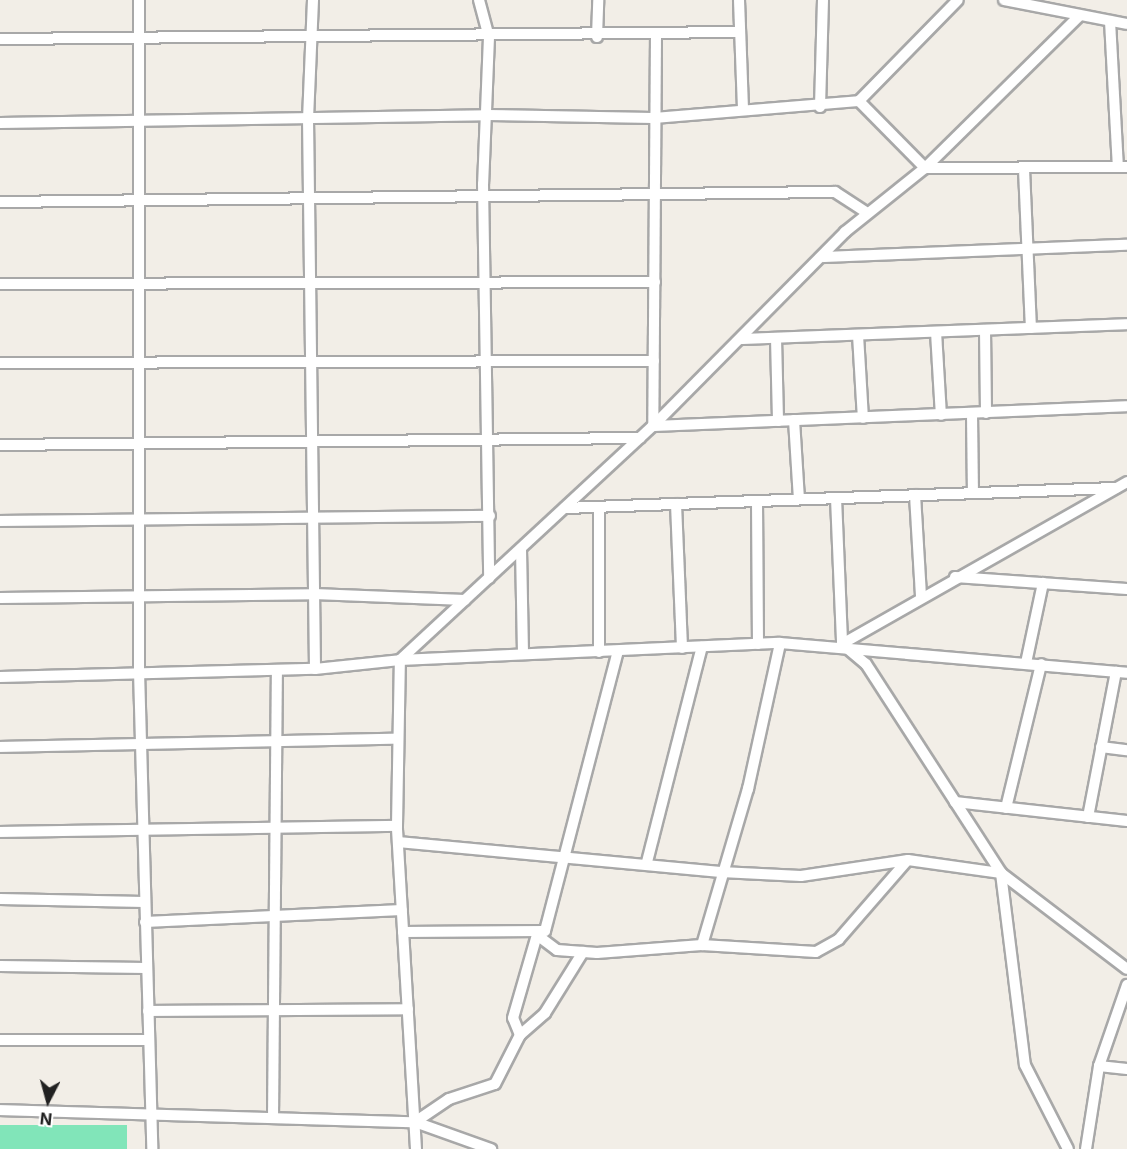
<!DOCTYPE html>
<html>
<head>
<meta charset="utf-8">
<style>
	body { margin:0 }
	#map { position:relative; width:1127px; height:1149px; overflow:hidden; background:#f2eee7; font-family:Inter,sans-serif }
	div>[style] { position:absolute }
	.pitch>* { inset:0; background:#81e5b9; transform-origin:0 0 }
	.roads { filter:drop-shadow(2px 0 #a8a8a8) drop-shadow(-2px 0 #a8a8a8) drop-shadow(0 2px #a8a8a8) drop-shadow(0 -2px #a8a8a8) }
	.street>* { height:10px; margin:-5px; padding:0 5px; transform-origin:5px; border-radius:5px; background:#fff }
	span { translate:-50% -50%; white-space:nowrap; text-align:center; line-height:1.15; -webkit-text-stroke:6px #fff; paint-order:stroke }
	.north { position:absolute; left:18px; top:1071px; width:60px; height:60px; -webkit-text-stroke:4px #fff; paint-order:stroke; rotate:186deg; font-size:16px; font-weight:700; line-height:24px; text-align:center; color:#212121 }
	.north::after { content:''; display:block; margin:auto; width:21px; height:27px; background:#212121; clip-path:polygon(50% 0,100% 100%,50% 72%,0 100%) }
</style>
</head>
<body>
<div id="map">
	<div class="pitch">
		<div style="left:127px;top:1125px;width:24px;height:127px;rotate:90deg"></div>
	</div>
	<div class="roads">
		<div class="street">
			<div style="left:139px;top:0;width:671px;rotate:90deg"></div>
			<div style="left:139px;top:671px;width:478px;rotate:88.4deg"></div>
			<div style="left:313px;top:0;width:118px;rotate:92.4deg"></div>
			<div style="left:308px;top:118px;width:551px;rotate:89.27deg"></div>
			<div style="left:479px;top:0;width:38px;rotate:75deg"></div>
			<div style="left:489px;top:37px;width:147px;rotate:92.3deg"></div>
			<div style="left:483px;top:184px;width:394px;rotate:89.1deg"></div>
			<div style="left:739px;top:0;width:108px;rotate:87.9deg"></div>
			<div style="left:1004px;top:0;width:125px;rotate:11deg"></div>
			<div style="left:1110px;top:21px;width:146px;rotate:86.9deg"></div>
			<div style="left:656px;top:36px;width:390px;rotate:90.4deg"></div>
			<div style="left:653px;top:426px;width:474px;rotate:-2.4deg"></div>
			<div style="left:597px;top:37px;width:37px;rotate:-88deg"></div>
			<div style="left:0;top:39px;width:740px;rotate:-0.54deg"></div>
			<div style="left:859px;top:101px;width:141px;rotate:-45.6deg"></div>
			<div style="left:820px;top:107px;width:107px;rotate:-88.4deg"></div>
			<div style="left:0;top:123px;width:487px;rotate:-0.9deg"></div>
			<div style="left:487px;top:115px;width:166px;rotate:1deg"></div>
			<div style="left:653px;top:118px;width:207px;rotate:-4.7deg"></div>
			<div style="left:859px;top:101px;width:94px;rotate:45.4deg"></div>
			<div style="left:925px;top:168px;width:202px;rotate:-0.3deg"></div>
			<div style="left:1024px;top:169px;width:159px;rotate:87.5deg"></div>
			<div style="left:0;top:202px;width:835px;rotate:-0.69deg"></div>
			<div style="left:835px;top:192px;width:37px;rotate:33deg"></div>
			<div style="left:823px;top:257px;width:304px;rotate:-2.3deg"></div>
			<div style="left:0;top:284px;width:655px;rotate:-0.17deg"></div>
			<div style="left:985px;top:330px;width:83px;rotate:89.3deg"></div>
			<div style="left:936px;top:332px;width:83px;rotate:86.6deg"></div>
			<div style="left:858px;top:335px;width:83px;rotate:86.6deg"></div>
			<div style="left:776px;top:338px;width:83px;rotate:88.6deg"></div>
			<div style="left:741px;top:339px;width:386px;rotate:-2.2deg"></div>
			<div style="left:0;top:363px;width:654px;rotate:-0.18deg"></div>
			<div style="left:972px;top:414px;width:79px;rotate:89.3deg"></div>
			<div style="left:794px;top:420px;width:79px;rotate:86.4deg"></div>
			<div style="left:0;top:445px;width:640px;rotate:-0.63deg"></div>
			<div style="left:915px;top:495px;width:102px;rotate:86.6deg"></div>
			<div style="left:836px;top:498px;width:146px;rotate:87.6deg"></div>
			<div style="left:842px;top:644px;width:31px;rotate:40deg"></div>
			<div style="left:866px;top:664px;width:249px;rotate:57.1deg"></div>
			<div style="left:1001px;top:873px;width:193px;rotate:82.9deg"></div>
			<div style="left:1025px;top:1065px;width:94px;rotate:62.9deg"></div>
			<div style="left:757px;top:501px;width:143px;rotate:89.6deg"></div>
			<div style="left:676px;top:504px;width:144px;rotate:87.6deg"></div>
			<div style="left:599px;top:507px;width:145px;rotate:90deg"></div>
			<div style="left:565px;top:508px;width:551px;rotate:-2.08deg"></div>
			<div style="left:0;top:521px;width:490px;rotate:-0.6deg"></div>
			<div style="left:521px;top:549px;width:105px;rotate:88.9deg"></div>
			<div style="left:955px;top:577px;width:172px;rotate:4deg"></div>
			<div style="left:0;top:598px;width:314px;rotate:-0.7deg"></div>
			<div style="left:314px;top:594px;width:151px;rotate:2.3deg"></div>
			<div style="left:842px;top:644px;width:328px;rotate:-29.6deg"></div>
			<div style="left:1026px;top:663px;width:82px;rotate:-78deg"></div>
			<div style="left:0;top:677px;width:315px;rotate:-1.5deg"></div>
			<div style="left:315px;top:669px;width:85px;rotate:-6deg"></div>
			<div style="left:400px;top:660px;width:380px;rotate:-2.6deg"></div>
			<div style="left:780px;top:643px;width:348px;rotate:4.9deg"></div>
			<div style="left:0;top:747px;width:398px;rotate:-1.2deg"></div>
			<div style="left:1101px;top:747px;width:26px;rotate:7deg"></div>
			<div style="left:955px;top:802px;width:173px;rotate:6.3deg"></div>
			<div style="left:1006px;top:808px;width:148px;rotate:-76.3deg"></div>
			<div style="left:1088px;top:817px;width:148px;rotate:-79.1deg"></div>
			<div style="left:0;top:832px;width:397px;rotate:-0.9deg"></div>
			<div style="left:398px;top:842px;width:324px;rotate:5.3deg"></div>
			<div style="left:721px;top:872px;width:80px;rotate:2.9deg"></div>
			<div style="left:801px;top:876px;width:108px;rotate:-8.5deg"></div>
			<div style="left:908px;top:860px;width:94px;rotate:8deg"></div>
			<div style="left:1001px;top:873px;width:158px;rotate:37.3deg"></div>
			<div style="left:647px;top:862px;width:222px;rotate:-75.7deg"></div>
			<div style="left:0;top:899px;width:144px;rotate:1.2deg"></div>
			<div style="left:145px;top:922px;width:257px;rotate:-2.7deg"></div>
			<div style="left:403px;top:932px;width:142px;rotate:-0.4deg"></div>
			<div style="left:545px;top:931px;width:289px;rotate:-75.4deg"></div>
			<div style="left:702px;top:945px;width:163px;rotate:-73.6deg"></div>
			<div style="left:748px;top:789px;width:149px;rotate:-77.6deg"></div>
			<div style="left:0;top:966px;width:146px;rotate:0.8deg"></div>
			<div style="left:148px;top:1011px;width:260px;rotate:-0.4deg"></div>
			<div style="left:520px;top:1035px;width:18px;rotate:-112deg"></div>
			<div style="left:513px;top:1018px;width:86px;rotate:-73.9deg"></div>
			<div style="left:537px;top:935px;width:25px;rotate:37deg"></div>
			<div style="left:557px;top:950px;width:40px;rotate:4.3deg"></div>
			<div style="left:597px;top:953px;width:105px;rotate:-4.4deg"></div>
			<div style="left:702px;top:945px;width:114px;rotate:3.5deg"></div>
			<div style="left:816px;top:952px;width:26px;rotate:-29deg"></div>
			<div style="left:839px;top:939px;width:102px;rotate:-49deg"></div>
			<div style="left:0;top:1040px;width:149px"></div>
			<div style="left:1099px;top:1066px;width:28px;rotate:6deg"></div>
			<div style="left:0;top:1110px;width:415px;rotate:1.7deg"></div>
			<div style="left:415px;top:1122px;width:81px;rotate:19.6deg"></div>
			<div style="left:273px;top:1118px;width:448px;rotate:-89.5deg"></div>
			<div style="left:415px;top:1122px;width:41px;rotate:-34.1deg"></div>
			<div style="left:449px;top:1099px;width:48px;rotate:-18.1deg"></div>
			<div style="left:495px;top:1084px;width:55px;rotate:-63deg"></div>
			<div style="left:520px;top:1035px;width:33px;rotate:-41deg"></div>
			<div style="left:545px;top:1013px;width:72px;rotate:-58.1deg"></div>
			<div style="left:416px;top:1149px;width:324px;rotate:-93.4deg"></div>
			<div style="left:397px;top:826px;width:166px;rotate:-89deg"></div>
			<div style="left:400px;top:660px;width:345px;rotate:-42.8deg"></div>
			<div style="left:653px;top:426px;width:273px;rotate:-45.3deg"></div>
			<div style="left:845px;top:232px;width:102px;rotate:-38.7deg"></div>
			<div style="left:925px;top:168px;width:216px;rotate:-44.6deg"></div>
			<div style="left:1086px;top:1149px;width:84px;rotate:-81.1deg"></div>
			<div style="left:1099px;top:1066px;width:86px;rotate:-70.9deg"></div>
		</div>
	</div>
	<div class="north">N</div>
</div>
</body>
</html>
